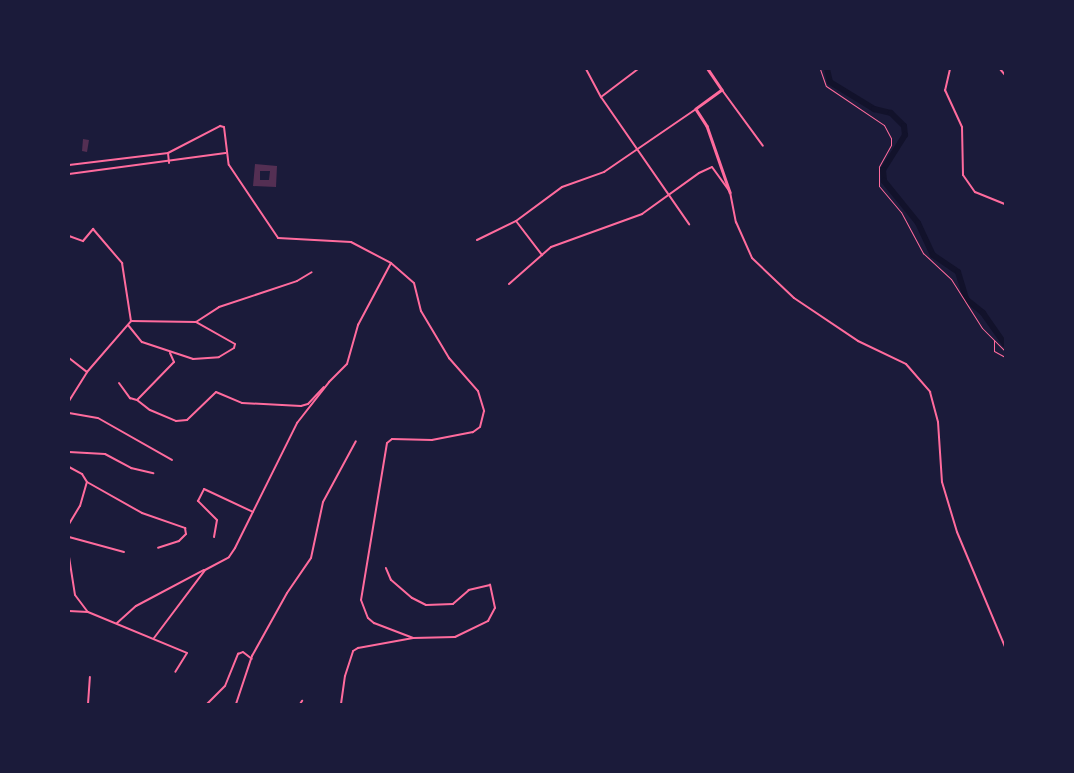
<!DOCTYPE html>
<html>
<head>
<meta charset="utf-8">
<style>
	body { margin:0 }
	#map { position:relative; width:1074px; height:773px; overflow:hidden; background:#1b1b3a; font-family:Commissioner,sans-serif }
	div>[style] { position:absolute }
	.river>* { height:6px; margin:-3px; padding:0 3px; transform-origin:3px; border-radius:3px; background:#12122b }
	.building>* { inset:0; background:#542f53 }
	.path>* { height:1px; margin:-0.5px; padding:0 0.5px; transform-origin:0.5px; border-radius:0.5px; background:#ff6b9d }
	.minor>* { height:2px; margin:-1px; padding:0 1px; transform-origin:1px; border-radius:1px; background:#ff6b9d }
	.tertiary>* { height:2.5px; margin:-1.25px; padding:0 1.25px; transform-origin:1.25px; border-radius:1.25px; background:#ff6b9d }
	span { translate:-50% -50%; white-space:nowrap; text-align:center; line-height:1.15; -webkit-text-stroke:5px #1b1b3a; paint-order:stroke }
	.frame { position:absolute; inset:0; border:70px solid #1b1b3a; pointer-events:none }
</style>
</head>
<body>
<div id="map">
	<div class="river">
		<div style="left:827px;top:69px;width:13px;rotate:77deg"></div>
		<div style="left:830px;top:82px;width:52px;rotate:31.5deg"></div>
		<div style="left:874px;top:109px;width:17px;rotate:13deg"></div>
		<div style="left:891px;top:113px;width:18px;rotate:45deg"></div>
		<div style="left:904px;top:126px;width:9px;rotate:84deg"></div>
		<div style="left:905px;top:135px;width:41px;rotate:122.2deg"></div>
		<div style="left:883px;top:170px;width:11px;rotate:85deg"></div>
		<div style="left:884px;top:181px;width:54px;rotate:51deg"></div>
		<div style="left:918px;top:223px;width:35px;rotate:65deg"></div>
		<div style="left:933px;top:255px;width:30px;rotate:34deg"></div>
		<div style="left:958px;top:272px;width:28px;rotate:73deg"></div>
		<div style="left:966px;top:299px;width:22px;rotate:39deg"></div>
		<div style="left:983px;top:313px;width:38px;rotate:55deg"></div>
	</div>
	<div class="building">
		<div style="clip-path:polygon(83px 139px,89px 140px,87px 152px,82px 151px)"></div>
		<div style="clip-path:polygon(evenodd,255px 164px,277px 166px,276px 187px,253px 186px,255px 164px,260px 171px,270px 171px,269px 180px,260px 180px,260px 171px)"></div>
	</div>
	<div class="path">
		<div style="left:820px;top:69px;width:18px;rotate:71deg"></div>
		<div style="left:826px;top:86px;width:70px;rotate:33.9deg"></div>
		<div style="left:884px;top:125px;width:15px;rotate:62deg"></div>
		<div style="left:891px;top:138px;width:7px;rotate:90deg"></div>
		<div style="left:891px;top:145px;width:25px;rotate:119deg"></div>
		<div style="left:879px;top:167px;width:19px;rotate:90deg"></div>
		<div style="left:879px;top:186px;width:34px;rotate:50deg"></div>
		<div style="left:901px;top:212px;width:47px;rotate:61.8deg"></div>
		<div style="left:923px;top:253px;width:38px;rotate:43deg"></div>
		<div style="left:951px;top:279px;width:58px;rotate:57.7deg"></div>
		<div style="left:982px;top:328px;width:33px;rotate:45deg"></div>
		<div style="left:994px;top:340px;width:11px;rotate:90deg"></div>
		<div style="left:994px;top:351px;width:13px;rotate:29deg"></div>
	</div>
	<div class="minor">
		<div style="left:586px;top:69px;width:32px;rotate:62deg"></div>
		<div style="left:601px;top:97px;width:155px;rotate:55.3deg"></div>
		<div style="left:950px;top:69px;width:22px;rotate:103deg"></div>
		<div style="left:945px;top:90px;width:41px;rotate:65.3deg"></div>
		<div style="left:962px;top:127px;width:48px;rotate:88.8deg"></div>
		<div style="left:963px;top:175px;width:21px;rotate:55deg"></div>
		<div style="left:975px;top:192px;width:32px;rotate:22deg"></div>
		<div style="left:1000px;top:69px;width:8px;rotate:50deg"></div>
		<div style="left:722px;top:90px;width:69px;rotate:53.8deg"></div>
		<div style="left:601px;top:97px;width:46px;rotate:-37.1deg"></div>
		<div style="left:168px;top:153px;width:10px;rotate:84deg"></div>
		<div style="left:69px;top:165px;width:100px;rotate:-6.9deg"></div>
		<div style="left:168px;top:153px;width:59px;rotate:-27.4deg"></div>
		<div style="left:220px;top:126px;width:4px;rotate:14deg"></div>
		<div style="left:224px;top:127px;width:38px;rotate:83deg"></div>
		<div style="left:229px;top:165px;width:88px;rotate:56.1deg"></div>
		<div style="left:278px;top:238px;width:73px;rotate:3.1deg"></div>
		<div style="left:351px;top:242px;width:45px;rotate:27.7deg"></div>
		<div style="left:391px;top:263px;width:30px;rotate:41deg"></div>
		<div style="left:414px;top:283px;width:29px;rotate:76deg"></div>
		<div style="left:421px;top:311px;width:55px;rotate:59.2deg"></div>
		<div style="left:449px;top:358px;width:44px;rotate:48.7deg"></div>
		<div style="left:478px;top:391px;width:21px;rotate:73deg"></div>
		<div style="left:484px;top:411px;width:16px;rotate:104deg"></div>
		<div style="left:480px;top:427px;width:9px;rotate:144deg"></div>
		<div style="left:473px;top:432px;width:42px;rotate:169deg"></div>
		<div style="left:432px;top:440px;width:40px;rotate:-178.6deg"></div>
		<div style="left:392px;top:439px;width:6px;rotate:141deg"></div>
		<div style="left:387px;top:443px;width:159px;rotate:99.4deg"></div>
		<div style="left:361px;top:600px;width:19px;rotate:69deg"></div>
		<div style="left:368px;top:618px;width:8px;rotate:40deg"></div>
		<div style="left:374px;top:623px;width:42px;rotate:21deg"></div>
		<div style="left:69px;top:174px;width:158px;rotate:-7.6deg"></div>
		<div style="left:516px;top:221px;width:43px;rotate:52.6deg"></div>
		<div style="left:69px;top:236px;width:15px;rotate:20deg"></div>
		<div style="left:83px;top:241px;width:16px;rotate:-50deg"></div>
		<div style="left:93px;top:229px;width:45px;rotate:49.5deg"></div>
		<div style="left:122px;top:263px;width:59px;rotate:81.2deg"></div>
		<div style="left:477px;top:240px;width:43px;rotate:-26deg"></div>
		<div style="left:516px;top:221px;width:57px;rotate:-36.5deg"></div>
		<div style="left:562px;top:187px;width:45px;rotate:-19.7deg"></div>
		<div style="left:604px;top:172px;width:112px;rotate:-34.4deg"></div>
		<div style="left:509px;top:284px;width:56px;rotate:-41.4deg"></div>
		<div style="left:551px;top:247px;width:97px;rotate:-19.9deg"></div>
		<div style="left:642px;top:214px;width:70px;rotate:-35.7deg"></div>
		<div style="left:699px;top:173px;width:14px;rotate:-25deg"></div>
		<div style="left:712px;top:167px;width:31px;rotate:54deg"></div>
		<div style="left:730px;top:192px;width:31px;rotate:79deg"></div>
		<div style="left:736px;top:222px;width:39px;rotate:66deg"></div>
		<div style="left:752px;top:258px;width:58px;rotate:43.6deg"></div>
		<div style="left:794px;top:298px;width:77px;rotate:33.9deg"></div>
		<div style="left:858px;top:341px;width:53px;rotate:25.6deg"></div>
		<div style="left:906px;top:364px;width:37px;rotate:49deg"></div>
		<div style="left:930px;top:392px;width:31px;rotate:75deg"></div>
		<div style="left:938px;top:422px;width:60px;rotate:86.2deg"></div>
		<div style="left:942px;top:482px;width:52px;rotate:73.3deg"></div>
		<div style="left:957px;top:532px;width:125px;rotate:67.3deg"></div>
		<div style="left:196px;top:322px;width:27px;rotate:-33deg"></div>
		<div style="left:219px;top:307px;width:82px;rotate:-18.4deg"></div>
		<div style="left:297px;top:281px;width:17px;rotate:-31deg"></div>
		<div style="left:128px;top:325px;width:22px;rotate:51deg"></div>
		<div style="left:142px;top:342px;width:54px;rotate:18.4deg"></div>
		<div style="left:193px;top:359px;width:26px;rotate:-4deg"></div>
		<div style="left:219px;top:357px;width:17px;rotate:-31deg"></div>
		<div style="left:234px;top:348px;width:4px;rotate:-76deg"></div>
		<div style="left:235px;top:344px;width:45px;rotate:-150.6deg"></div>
		<div style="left:196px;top:322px;width:65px;rotate:-179.1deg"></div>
		<div style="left:170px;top:353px;width:10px;rotate:66deg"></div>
		<div style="left:174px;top:362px;width:53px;rotate:134.2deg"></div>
		<div style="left:137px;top:400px;width:16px;rotate:38deg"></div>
		<div style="left:150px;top:410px;width:28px;rotate:23deg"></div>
		<div style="left:176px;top:421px;width:11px;rotate:-5deg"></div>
		<div style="left:187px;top:420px;width:40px;rotate:-44deg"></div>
		<div style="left:216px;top:392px;width:28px;rotate:23deg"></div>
		<div style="left:242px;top:403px;width:59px;rotate:2.9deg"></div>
		<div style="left:301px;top:406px;width:7px;rotate:-16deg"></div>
		<div style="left:308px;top:404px;width:23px;rotate:-47deg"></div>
		<div style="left:69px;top:358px;width:23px;rotate:38deg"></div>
		<div style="left:119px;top:383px;width:19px;rotate:54deg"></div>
		<div style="left:130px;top:398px;width:7px;rotate:16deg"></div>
		<div style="left:69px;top:401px;width:34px;rotate:-58deg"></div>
		<div style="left:87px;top:372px;width:67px;rotate:-49.2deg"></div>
		<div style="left:69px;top:413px;width:29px;rotate:10deg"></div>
		<div style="left:98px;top:418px;width:85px;rotate:29.6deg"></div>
		<div style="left:69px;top:452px;width:36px;rotate:3deg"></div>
		<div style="left:105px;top:454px;width:30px;rotate:28deg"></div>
		<div style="left:131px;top:468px;width:23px;rotate:13deg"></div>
		<div style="left:69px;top:467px;width:15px;rotate:28deg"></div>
		<div style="left:82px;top:474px;width:9px;rotate:58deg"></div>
		<div style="left:87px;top:482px;width:63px;rotate:29.4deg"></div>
		<div style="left:142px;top:513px;width:46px;rotate:19.2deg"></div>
		<div style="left:185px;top:528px;width:6px;rotate:81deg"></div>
		<div style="left:186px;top:534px;width:10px;rotate:135deg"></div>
		<div style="left:179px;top:541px;width:22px;rotate:162deg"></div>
		<div style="left:69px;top:524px;width:21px;rotate:-59deg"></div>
		<div style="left:80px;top:506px;width:25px;rotate:-74deg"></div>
		<div style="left:69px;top:537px;width:57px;rotate:15.3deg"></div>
		<div style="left:214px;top:537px;width:17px;rotate:-80deg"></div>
		<div style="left:217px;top:520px;width:27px;rotate:-135deg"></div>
		<div style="left:198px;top:501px;width:13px;rotate:-63deg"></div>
		<div style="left:204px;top:489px;width:54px;rotate:25.1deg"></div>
		<div style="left:69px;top:557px;width:38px;rotate:81deg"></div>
		<div style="left:75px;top:595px;width:21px;rotate:53deg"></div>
		<div style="left:69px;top:611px;width:19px;rotate:3deg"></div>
		<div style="left:88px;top:612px;width:107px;rotate:22.5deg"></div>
		<div style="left:187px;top:653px;width:22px;rotate:122deg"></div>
		<div style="left:117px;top:623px;width:25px;rotate:-42deg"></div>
		<div style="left:136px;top:606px;width:77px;rotate:-27.9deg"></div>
		<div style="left:154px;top:638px;width:85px;rotate:-53.1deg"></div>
		<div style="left:205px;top:570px;width:27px;rotate:-28deg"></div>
		<div style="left:229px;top:557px;width:11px;rotate:-56deg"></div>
		<div style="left:235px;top:548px;width:140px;rotate:-63.6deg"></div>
		<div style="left:297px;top:423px;width:52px;rotate:-52deg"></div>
		<div style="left:329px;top:382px;width:25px;rotate:-45deg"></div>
		<div style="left:347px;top:364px;width:41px;rotate:-74.2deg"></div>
		<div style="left:358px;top:325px;width:70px;rotate:-62deg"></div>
		<div style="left:88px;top:704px;width:27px;rotate:-86deg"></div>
		<div style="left:207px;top:704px;width:25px;rotate:-45deg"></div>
		<div style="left:225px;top:686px;width:35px;rotate:-68deg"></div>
		<div style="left:238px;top:654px;width:5px;rotate:-22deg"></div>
		<div style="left:243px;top:652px;width:11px;rotate:38deg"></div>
		<div style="left:236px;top:704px;width:51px;rotate:-71.6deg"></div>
		<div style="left:252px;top:656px;width:72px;rotate:-60.9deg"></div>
		<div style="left:287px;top:593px;width:42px;rotate:-55.6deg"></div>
		<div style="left:311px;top:558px;width:57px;rotate:-77.9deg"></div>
		<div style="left:323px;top:502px;width:69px;rotate:-61.6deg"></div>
		<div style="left:300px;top:704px;width:4px;rotate:-56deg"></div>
		<div style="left:341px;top:704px;width:28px;rotate:-82deg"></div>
		<div style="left:345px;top:676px;width:26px;rotate:-72deg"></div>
		<div style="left:353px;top:651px;width:6px;rotate:-31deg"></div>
		<div style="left:358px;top:648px;width:56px;rotate:-10.3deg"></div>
		<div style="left:413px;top:638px;width:42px;rotate:-1.4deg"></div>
		<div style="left:455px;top:637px;width:37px;rotate:-26deg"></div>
		<div style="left:488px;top:621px;width:15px;rotate:-62deg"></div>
		<div style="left:495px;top:608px;width:24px;rotate:-102deg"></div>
		<div style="left:490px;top:585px;width:22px;rotate:167deg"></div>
		<div style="left:469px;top:590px;width:21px;rotate:139deg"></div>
		<div style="left:453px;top:604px;width:27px;rotate:178deg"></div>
		<div style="left:426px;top:605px;width:16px;rotate:-153deg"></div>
		<div style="left:412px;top:598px;width:28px;rotate:-139deg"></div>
		<div style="left:391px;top:580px;width:13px;rotate:-113deg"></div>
	</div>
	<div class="tertiary">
		<div style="left:708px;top:69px;width:25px;rotate:56deg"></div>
		<div style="left:722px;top:90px;width:32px;rotate:144deg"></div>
		<div style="left:696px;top:109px;width:20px;rotate:57deg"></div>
		<div style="left:707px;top:126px;width:70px;rotate:70.8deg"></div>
	</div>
	<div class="frame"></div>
</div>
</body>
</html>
